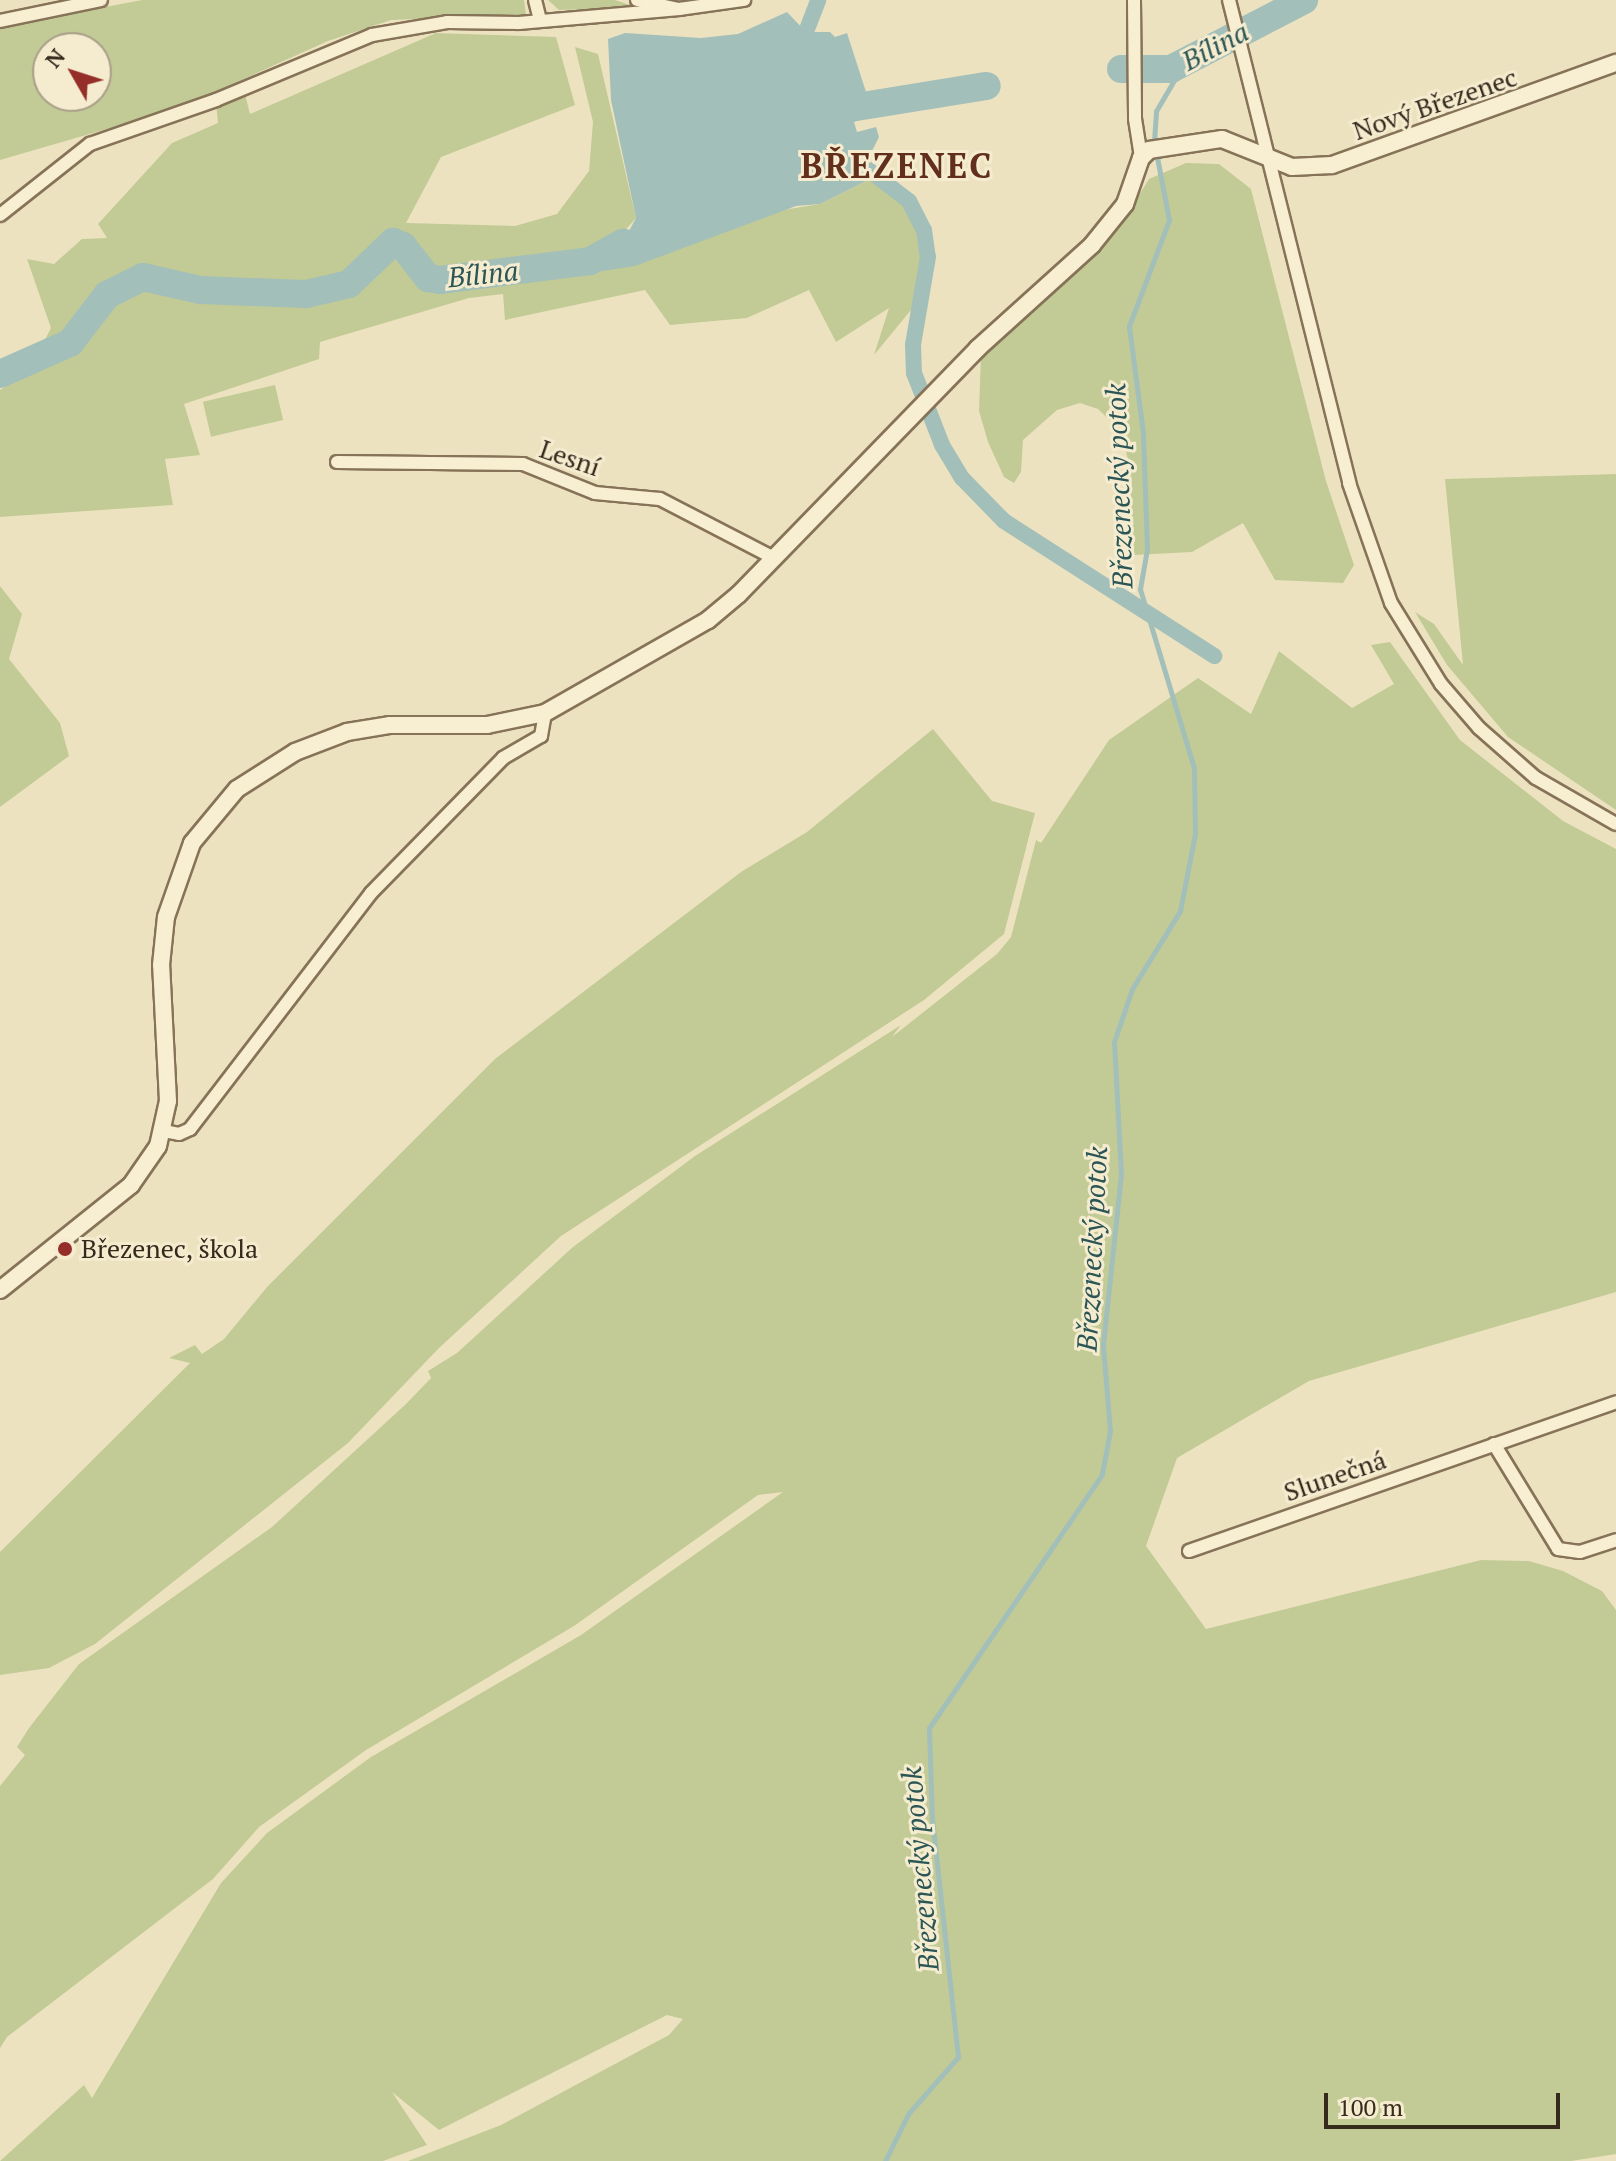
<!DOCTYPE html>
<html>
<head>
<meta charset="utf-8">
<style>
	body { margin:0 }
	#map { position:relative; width:1616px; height:2161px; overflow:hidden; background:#ede2c0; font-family:"PT Serif",serif }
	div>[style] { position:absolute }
	.green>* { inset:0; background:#c2cb95; transform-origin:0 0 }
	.water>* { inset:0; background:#a3bfb9 }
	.stream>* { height:5px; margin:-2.5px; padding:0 2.5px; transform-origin:2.5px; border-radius:2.5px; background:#a3bfb9 }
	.canal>* { height:16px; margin:-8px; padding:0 8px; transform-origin:8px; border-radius:8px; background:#a3bfb9 }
	.river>* { height:28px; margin:-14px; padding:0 14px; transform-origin:14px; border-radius:14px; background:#a3bfb9 }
	.roads { filter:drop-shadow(2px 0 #867358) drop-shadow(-2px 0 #867358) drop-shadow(0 2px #867358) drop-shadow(0 -2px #867358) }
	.minor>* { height:12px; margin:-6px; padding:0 6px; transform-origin:6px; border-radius:6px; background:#f8efd3 }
	.tertiary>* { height:16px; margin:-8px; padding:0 8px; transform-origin:8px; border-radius:8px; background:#f8efd3 }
	.dots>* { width:22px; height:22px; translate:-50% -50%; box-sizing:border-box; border:4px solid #f5ecd0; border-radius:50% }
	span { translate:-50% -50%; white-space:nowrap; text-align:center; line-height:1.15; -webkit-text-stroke:6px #f5ecd0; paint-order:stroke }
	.street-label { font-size:26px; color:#362a1d }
	.poi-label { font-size:26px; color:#362a1d }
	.left { translate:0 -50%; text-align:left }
	.water-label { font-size:28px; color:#2c5655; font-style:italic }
	.district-label { font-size:34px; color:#622f1c; font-weight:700; letter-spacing:2px }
	.north { position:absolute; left:32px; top:32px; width:80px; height:80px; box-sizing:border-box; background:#f5ecd0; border:2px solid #a99e88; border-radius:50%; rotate:309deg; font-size:22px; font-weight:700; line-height:32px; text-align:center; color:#362a1d }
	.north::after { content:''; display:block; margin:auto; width:28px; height:36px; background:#952e29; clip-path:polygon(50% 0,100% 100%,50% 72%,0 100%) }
	.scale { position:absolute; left:1324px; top:2093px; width:236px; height:36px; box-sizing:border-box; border:4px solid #362a1d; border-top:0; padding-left:10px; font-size:24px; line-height:28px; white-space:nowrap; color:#362a1d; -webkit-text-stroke:6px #f5ecd0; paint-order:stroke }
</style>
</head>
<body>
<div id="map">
	<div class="green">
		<div style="clip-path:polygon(evenodd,142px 0,524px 0,526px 15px,391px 20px,328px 41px,179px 108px,0 160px,0 27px,142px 0,48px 48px,96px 48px,96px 96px,48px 96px,48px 48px)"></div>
		<div style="clip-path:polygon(548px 0,615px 0,636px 7px,559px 10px)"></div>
		<div style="clip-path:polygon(436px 33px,556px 37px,575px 105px,441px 157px,406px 223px,515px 226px,557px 214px,589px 171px,593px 122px,575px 47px,598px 54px,636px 218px,620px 236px,820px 204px,872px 178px,912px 211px,925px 260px,920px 299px,874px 355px,889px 308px,836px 342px,809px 290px,747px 318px,670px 325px,645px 290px,505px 320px,503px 294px,469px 298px,320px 342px,319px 359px,184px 404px,200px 455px,165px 459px,173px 505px,0 517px,0 390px,29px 371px,51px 328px,27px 259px,54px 264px,82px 239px,107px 238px,98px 224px,172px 143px,218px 123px,216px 102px,244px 90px,250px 114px)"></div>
		<div style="clip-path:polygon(1186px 163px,1219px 164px,1251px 189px,1326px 481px,1354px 565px,1343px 583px,1275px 580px,1243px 523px,1192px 552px,1134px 555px,1129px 465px,1122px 432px,1098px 409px,1080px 403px,1057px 410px,1023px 440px,1021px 472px,1014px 483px,1004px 477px,988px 442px,979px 411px,981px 354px,1131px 208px,1149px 179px)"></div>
		<div style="left:275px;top:385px;width:36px;height:74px;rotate:77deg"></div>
		<div style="clip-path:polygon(1616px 474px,1616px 810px,1508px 737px,1447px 665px,1415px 612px,1434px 624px,1463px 665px,1445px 479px)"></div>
		<div style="clip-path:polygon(0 586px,22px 614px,9px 659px,60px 723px,69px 756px,0 807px)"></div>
		<div style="clip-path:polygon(1390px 642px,1460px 740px,1563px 821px,1616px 849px,1616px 1292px,1309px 1381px,1177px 1458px,1146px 1546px,1206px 1629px,1481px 1560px,1529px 1561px,1563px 1571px,1602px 1591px,1616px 1610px,1616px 2154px,1571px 2161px,408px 2161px,501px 2125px,669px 2035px,683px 2019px,667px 2015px,439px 2130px,392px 2092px,427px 2145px,383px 2161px,0 2161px,84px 2085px,92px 2098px,221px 1883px,267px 1833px,371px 1757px,581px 1635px,783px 1492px,758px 1495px,574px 1626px,366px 1750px,259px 1827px,213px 1879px,7px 2037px,0 2048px,0 1786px,25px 1755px,17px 1747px,29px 1728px,79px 1664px,272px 1527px,406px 1404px,431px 1378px,428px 1371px,457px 1353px,573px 1247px,695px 1156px,901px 1025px,892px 1037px,997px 954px,1011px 937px,1036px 840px,1041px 843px,1109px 740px,1198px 678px,1251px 714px,1279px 651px,1352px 708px,1394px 684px,1371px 645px)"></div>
		<div style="clip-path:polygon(933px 729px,992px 801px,1035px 813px,1004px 934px,924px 1000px,561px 1236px,439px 1348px,348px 1443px,95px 1644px,49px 1668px,0 1675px,0 1552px,190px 1363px,169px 1358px,195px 1345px,202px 1354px,224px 1339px,267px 1287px,495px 1059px,741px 872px,807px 832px)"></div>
	</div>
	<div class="water">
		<div style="clip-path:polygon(787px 12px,806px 32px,830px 32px,835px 37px,847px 33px,867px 95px,814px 106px,816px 119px,873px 115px,854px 122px,857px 132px,876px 127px,879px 137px,869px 157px,872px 178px,820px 204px,796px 206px,635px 266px,596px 272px,589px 248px,629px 231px,636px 218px,611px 100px,608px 39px,625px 33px,701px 38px,738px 34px)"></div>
	</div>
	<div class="stream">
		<div style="left:885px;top:2161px;width:52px;rotate:-63.9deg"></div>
		<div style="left:908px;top:2114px;width:76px;rotate:-48.7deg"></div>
		<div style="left:958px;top:2057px;width:239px;rotate:-96.2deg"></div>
		<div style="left:932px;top:1819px;width:91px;rotate:-91.9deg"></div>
		<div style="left:929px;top:1728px;width:307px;rotate:-55.7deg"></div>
		<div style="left:1102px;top:1474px;width:44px;rotate:-79.5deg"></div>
		<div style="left:1110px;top:1431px;width:86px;rotate:-94.7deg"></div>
		<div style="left:1103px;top:1345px;width:171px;rotate:-84deg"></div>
		<div style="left:1121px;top:1175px;width:133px;rotate:-93deg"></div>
		<div style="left:1114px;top:1042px;width:56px;rotate:-71.2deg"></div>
		<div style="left:1132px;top:989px;width:92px;rotate:-58.4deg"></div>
		<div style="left:1180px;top:911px;width:78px;rotate:-79deg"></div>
		<div style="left:1195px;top:834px;width:66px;rotate:-90.9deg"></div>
		<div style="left:1194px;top:768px;width:187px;rotate:-106.8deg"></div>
		<div style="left:1140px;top:589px;width:41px;rotate:-80.1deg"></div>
		<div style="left:1147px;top:549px;width:116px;rotate:-92deg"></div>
		<div style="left:1143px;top:433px;width:108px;rotate:-97.5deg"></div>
		<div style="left:1129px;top:326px;width:113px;rotate:-69.3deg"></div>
		<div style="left:1169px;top:220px;width:80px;rotate:-100.8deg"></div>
		<div style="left:1154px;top:141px;width:30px;rotate:-86deg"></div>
		<div style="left:1156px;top:111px;width:53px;rotate:-59.6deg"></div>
	</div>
	<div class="canal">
		<div style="left:807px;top:52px;width:20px;rotate:-93deg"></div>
		<div style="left:806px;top:32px;width:34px;rotate:-69deg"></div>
		<div style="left:857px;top:161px;width:66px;rotate:37.6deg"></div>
		<div style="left:909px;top:201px;width:33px;rotate:63deg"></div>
		<div style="left:924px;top:230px;width:27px;rotate:82deg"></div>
		<div style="left:928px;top:257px;width:89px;rotate:99.7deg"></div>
		<div style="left:913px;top:345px;width:28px;rotate:88deg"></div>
		<div style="left:914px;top:373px;width:77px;rotate:68.7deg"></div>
		<div style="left:942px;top:445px;width:39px;rotate:59deg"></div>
		<div style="left:962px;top:478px;width:60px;rotate:45.7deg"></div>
		<div style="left:1004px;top:521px;width:250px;rotate:32.7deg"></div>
	</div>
	<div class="river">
		<div style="left:1121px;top:69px;width:50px"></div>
		<div style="left:1171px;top:69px;width:150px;rotate:-27.4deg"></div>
		<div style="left:785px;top:132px;width:28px;rotate:-38deg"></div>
		<div style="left:807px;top:115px;width:182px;rotate:-9.2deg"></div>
		<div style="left:0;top:374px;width:77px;rotate:-23.9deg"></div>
		<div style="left:70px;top:343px;width:61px;rotate:-52.4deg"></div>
		<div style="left:107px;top:295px;width:40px;rotate:-26.6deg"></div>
		<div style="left:143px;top:277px;width:58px;rotate:12.8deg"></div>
		<div style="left:200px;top:290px;width:106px;rotate:2.2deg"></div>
		<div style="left:306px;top:294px;width:44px;rotate:-13.1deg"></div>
		<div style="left:349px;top:284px;width:61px;rotate:-43.7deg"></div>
		<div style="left:393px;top:242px;width:11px;rotate:22deg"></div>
		<div style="left:403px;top:246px;width:41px;rotate:52deg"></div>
		<div style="left:428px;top:278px;width:12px;rotate:9deg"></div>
		<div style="left:440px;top:280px;width:151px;rotate:-7.2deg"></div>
		<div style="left:590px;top:261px;width:38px;rotate:-29deg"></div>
	</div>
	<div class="roads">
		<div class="minor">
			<div style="left:535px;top:0;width:21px;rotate:76deg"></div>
			<div style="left:637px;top:0;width:43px;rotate:12.1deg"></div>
			<div style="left:679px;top:9px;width:66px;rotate:-7.9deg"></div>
			<div style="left:1134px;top:0;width:119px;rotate:89.5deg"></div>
			<div style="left:1135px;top:119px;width:39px;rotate:81deg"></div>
			<div style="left:1229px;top:0;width:498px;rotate:76deg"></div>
			<div style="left:1349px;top:483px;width:127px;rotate:70.7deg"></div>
			<div style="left:1391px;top:603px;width:95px;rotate:58.3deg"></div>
			<div style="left:1441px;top:684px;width:58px;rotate:49.2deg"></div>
			<div style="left:1479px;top:728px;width:76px;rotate:41.3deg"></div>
			<div style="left:1536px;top:778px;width:92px;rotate:29.9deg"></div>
			<div style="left:0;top:21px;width:103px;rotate:-11.7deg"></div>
			<div style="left:0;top:215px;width:115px;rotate:-38.3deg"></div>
			<div style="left:90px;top:144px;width:133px;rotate:-19.2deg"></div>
			<div style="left:216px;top:100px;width:169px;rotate:-22.6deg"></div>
			<div style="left:372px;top:35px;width:76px;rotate:-9.8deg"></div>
			<div style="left:447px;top:22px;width:72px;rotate:0.8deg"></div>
			<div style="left:519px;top:23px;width:161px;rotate:-5deg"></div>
			<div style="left:337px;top:462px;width:186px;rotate:0.6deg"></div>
			<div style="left:523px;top:464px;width:78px;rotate:21.9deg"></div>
			<div style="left:595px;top:493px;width:65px;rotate:5.3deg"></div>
			<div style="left:660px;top:499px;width:128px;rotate:27.4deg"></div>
			<div style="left:164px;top:1131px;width:15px;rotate:11deg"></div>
			<div style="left:179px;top:1134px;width:12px;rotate:-24deg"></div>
			<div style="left:190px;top:1129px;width:297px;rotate:-52.5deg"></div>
			<div style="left:371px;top:893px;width:189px;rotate:-45.6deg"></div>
			<div style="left:503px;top:758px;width:44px;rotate:-30.1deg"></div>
			<div style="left:541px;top:736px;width:23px;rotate:-80deg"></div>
			<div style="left:1494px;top:1444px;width:123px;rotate:58.6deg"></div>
			<div style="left:1558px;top:1549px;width:22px;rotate:8deg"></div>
			<div style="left:1580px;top:1552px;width:38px;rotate:-18deg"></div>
			<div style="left:1189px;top:1551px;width:452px;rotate:-19.2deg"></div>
		</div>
		<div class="tertiary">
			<div style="left:0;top:1290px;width:168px;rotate:-38.7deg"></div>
			<div style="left:131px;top:1185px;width:47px;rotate:-55.3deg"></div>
			<div style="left:158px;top:1146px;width:46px;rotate:-77.5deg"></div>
			<div style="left:168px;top:1101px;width:136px;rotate:-92.9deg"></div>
			<div style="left:161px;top:965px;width:48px;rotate:-84.1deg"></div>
			<div style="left:166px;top:917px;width:78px;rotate:-70.6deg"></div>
			<div style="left:192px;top:843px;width:70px;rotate:-50.2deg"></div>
			<div style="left:237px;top:789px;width:69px;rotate:-32.5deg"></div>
			<div style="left:295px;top:752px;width:56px;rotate:-21deg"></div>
			<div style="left:347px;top:732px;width:44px;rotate:-9.2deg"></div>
			<div style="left:390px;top:725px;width:97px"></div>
			<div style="left:487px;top:725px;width:59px;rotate:-11.7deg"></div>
			<div style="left:545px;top:713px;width:188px;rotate:-29.7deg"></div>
			<div style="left:708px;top:620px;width:40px;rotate:-40deg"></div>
			<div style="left:739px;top:594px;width:342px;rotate:-45.8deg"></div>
			<div style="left:977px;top:349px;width:155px;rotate:-42.1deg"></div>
			<div style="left:1092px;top:245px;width:53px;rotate:-51.2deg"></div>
			<div style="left:1125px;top:204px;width:49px;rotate:-70.8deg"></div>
			<div style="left:1141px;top:158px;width:11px;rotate:-45deg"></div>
			<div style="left:1149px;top:150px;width:74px;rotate:-8.6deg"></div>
			<div style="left:1222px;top:139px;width:75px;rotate:21.8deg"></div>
			<div style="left:1292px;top:167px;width:40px;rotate:-2.9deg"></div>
			<div style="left:1332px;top:165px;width:302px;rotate:-19.8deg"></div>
		</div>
	</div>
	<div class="dots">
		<div style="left:65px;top:1249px;background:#952e29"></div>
	</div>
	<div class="street-label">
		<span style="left:1435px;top:104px;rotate:-19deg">Nový Březenec</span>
		<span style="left:570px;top:458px;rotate:19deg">Lesní</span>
		<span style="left:1335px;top:1476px;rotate:-19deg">Slunečná</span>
	</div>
	<div class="poi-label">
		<span class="left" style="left:81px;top:1249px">Březenec, škola</span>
	</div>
	<div class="water-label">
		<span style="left:1215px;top:46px;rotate:-28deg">Bílina</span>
		<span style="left:483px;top:274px;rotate:-6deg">Bílina</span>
		<span style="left:1119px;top:486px;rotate:-92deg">Březenecký potok</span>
		<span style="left:1092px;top:1249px;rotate:-87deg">Březenecký potok</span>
		<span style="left:920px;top:1869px;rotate:-95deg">Březenecký potok</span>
	</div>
	<div class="district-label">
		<span style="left:897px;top:166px">BŘEZENEC</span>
	</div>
	<div class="north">N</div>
	<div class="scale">100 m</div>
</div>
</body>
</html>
